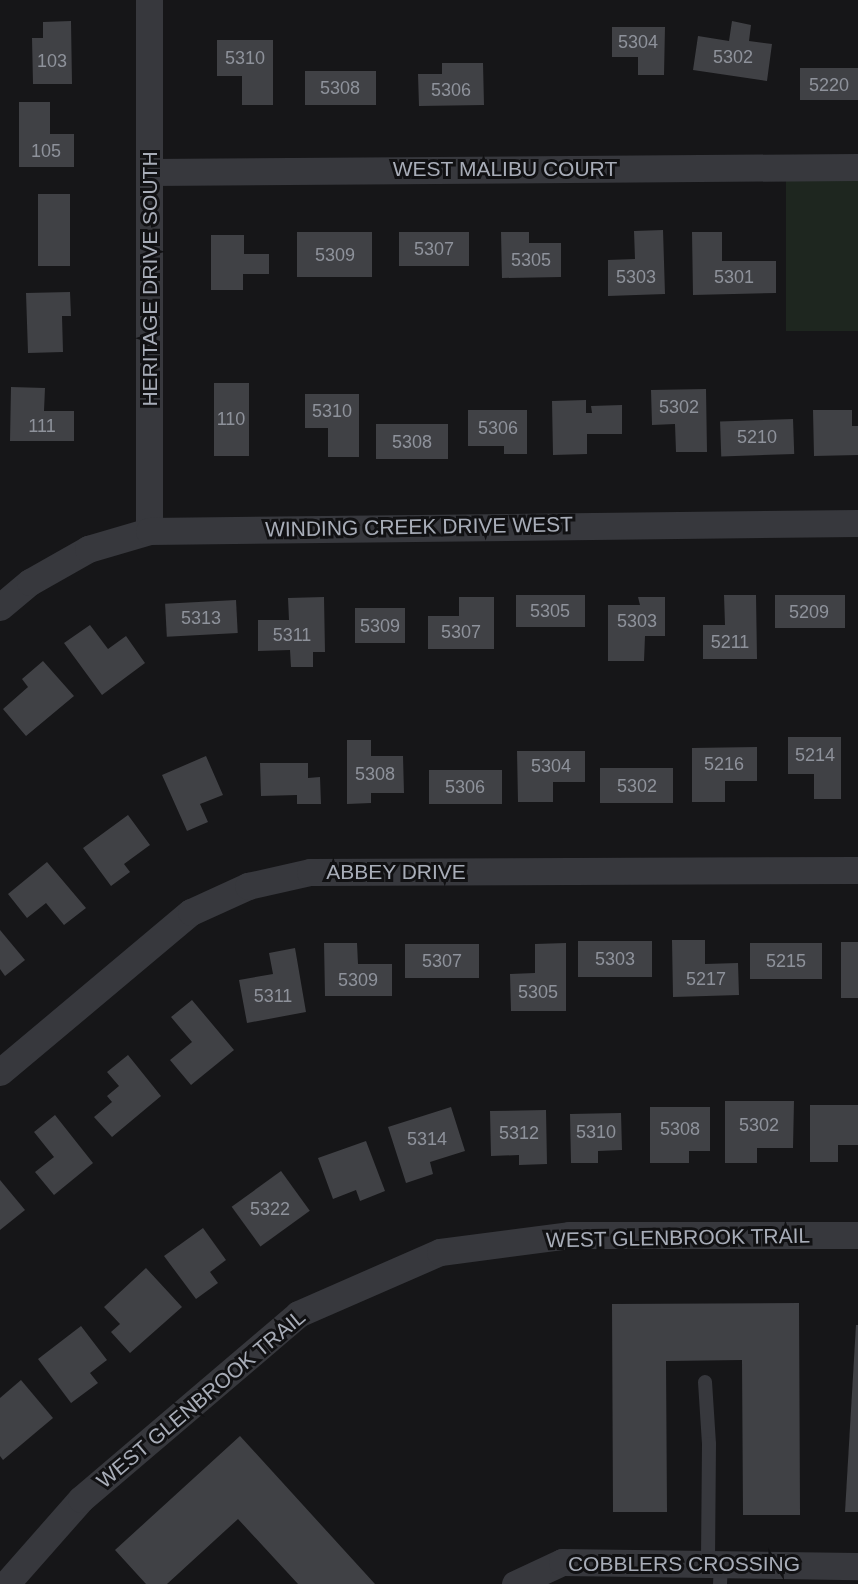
<!DOCTYPE html>
<html>
<head>
<meta charset="utf-8">
<style>
	body { margin:0 }
	#map { position:relative; width:858px; height:1584px; overflow:hidden; background:#161618; font-family:Helvetica,sans-serif }
	div>[style] { position:absolute }
	.green>* { inset:0; background:#1e261f; transform-origin:0 0 }
	.building>* { inset:0; background:#404145; transform-origin:0 0 }
	.service>* { height:14px; margin:-7px; padding:0 7px; transform-origin:7px; border-radius:7px; background:#37383d }
	.minor>* { height:27px; margin:-13.5px; padding:0 13.5px; transform-origin:13.5px; border-radius:13.5px; background:#37383d }
	span { translate:-50% -50%; white-space:nowrap; text-align:center; line-height:1.15; -webkit-text-stroke:6px #111113; paint-order:stroke }
	.number-label { font-size:18px; color:#8e929b }
	.number-label span { -webkit-text-stroke-width:0 }
	.street-label { font-size:21px; color:#a8adb8 }
</style>
</head>
<body>
<div id="map">
	<div class="green">
		<div style="left:786px;top:167px;width:72px;height:164px"></div>
	</div>
	<div class="building">
		<div style="clip-path:polygon(71px 21px,72px 84px,33px 84px,32px 38px,43px 38px,43px 22px)"></div>
		<div style="clip-path:polygon(732px 21px,751px 25px,749px 41px,772px 44px,767px 81px,693px 70px,698px 36px,729px 41px)"></div>
		<div style="clip-path:polygon(612px 27px,665px 27px,664px 75px,638px 75px,638px 57px,612px 57px)"></div>
		<div style="clip-path:polygon(217px 40px,273px 40px,273px 105px,242px 105px,242px 76px,217px 76px)"></div>
		<div style="clip-path:polygon(442px 63px,483px 63px,484px 105px,419px 106px,418px 74px,442px 74px)"></div>
		<div style="left:858px;top:68px;width:32px;height:58px;rotate:90deg"></div>
		<div style="left:305px;top:71px;width:71px;height:34px"></div>
		<div style="clip-path:polygon(19px 102px,50px 102px,50px 134px,74px 134px,74px 167px,19px 167px)"></div>
		<div style="left:38px;top:194px;width:32px;height:72px"></div>
		<div style="clip-path:polygon(663px 230px,665px 294px,608px 296px,608px 260px,635px 259px,634px 231px)"></div>
		<div style="left:372px;top:232px;width:45px;height:75px;rotate:90deg"></div>
		<div style="left:399px;top:232px;width:70px;height:34px"></div>
		<div style="clip-path:polygon(501px 232px,529px 232px,529px 243px,561px 243px,561px 277px,502px 278px)"></div>
		<div style="clip-path:polygon(692px 232px,722px 232px,722px 261px,776px 261px,776px 293px,693px 295px)"></div>
		<div style="clip-path:polygon(211px 235px,244px 235px,244px 254px,269px 254px,269px 274px,243px 274px,243px 290px,211px 290px)"></div>
		<div style="clip-path:polygon(70px 292px,71px 316px,62px 316px,63px 352px,28px 353px,26px 293px)"></div>
		<div style="left:214px;top:383px;width:35px;height:73px"></div>
		<div style="clip-path:polygon(11px 387px,45px 388px,44px 411px,74px 411px,74px 441px,10px 441px)"></div>
		<div style="clip-path:polygon(706px 389px,707px 452px,676px 452px,675px 424px,652px 425px,651px 390px)"></div>
		<div style="clip-path:polygon(305px 394px,359px 394px,359px 457px,328px 457px,328px 428px,305px 428px)"></div>
		<div style="clip-path:polygon(586px 400px,586px 413px,592px 413px,591px 406px,622px 405px,622px 434px,587px 434px,587px 454px,553px 455px,552px 401px)"></div>
		<div style="clip-path:polygon(468px 410px,527px 410px,527px 454px,504px 454px,504px 446px,468px 446px)"></div>
		<div style="clip-path:polygon(813px 410px,852px 410px,852px 426px,858px 426px,858px 455px,814px 456px)"></div>
		<div style="left:793px;top:419px;width:35px;height:73px;rotate:88deg"></div>
		<div style="left:448px;top:424px;width:35px;height:72px;rotate:90deg"></div>
		<div style="left:516px;top:595px;width:69px;height:32px"></div>
		<div style="clip-path:polygon(724px 595px,756px 595px,757px 659px,703px 659px,703px 625px,725px 625px)"></div>
		<div style="left:775px;top:595px;width:70px;height:33px"></div>
		<div style="clip-path:polygon(324px 597px,325px 652px,313px 652px,313px 667px,291px 667px,290px 650px,258px 651px,258px 620px,289px 620px,288px 598px)"></div>
		<div style="clip-path:polygon(459px 597px,494px 597px,494px 649px,428px 649px,428px 616px,459px 616px)"></div>
		<div style="clip-path:polygon(638px 597px,665px 597px,665px 636px,645px 636px,644px 661px,608px 661px,608px 605px,640px 605px)"></div>
		<div style="left:236px;top:600px;width:33px;height:71px;rotate:87deg"></div>
		<div style="left:405px;top:608px;width:35px;height:50px;rotate:90deg"></div>
		<div style="clip-path:polygon(90px 625px,108px 649px,126px 636px,145px 663px,102px 695px,64px 643px)"></div>
		<div style="clip-path:polygon(43px 661px,74px 696px,26px 736px,3px 709px,28px 687px,22px 679px)"></div>
		<div style="clip-path:polygon(788px 737px,841px 737px,841px 799px,814px 799px,814px 774px,788px 774px)"></div>
		<div style="clip-path:polygon(347px 740px,371px 740px,371px 756px,403px 756px,404px 793px,371px 793px,371px 803px,347px 804px)"></div>
		<div style="clip-path:polygon(757px 747px,757px 781px,725px 781px,725px 802px,692px 802px,692px 748px)"></div>
		<div style="clip-path:polygon(517px 751px,585px 751px,585px 782px,553px 782px,553px 802px,518px 802px)"></div>
		<div style="clip-path:polygon(206px 756px,223px 795px,200px 804px,208px 822px,187px 831px,162px 775px)"></div>
		<div style="clip-path:polygon(260px 763px,308px 763px,308px 778px,320px 777px,321px 804px,297px 804px,297px 795px,261px 796px)"></div>
		<div style="left:673px;top:768px;width:35px;height:73px;rotate:90deg"></div>
		<div style="left:429px;top:770px;width:73px;height:34px"></div>
		<div style="clip-path:polygon(128px 815px,150px 845px,124px 864px,130px 872px,111px 886px,83px 848px)"></div>
		<div style="clip-path:polygon(47px 862px,86px 908px,64px 925px,46px 903px,27px 918px,8px 894px)"></div>
		<div style="clip-path:polygon(0 930px,25px 960px,5px 976px,0 969px)"></div>
		<div style="clip-path:polygon(672px 940px,705px 940px,705px 964px,738px 963px,739px 995px,673px 997px)"></div>
		<div style="left:578px;top:941px;width:74px;height:36px"></div>
		<div style="left:841px;top:942px;width:17px;height:56px"></div>
		<div style="clip-path:polygon(324px 943px,357px 943px,358px 964px,392px 964px,392px 996px,325px 996px)"></div>
		<div style="clip-path:polygon(566px 943px,566px 1011px,511px 1011px,510px 974px,535px 973px,535px 944px)"></div>
		<div style="left:750px;top:943px;width:72px;height:36px"></div>
		<div style="left:405px;top:944px;width:74px;height:34px"></div>
		<div style="clip-path:polygon(295px 948px,306px 1012px,247px 1023px,239px 980px,273px 974px,269px 953px)"></div>
		<div style="clip-path:polygon(192px 1000px,234px 1050px,191px 1085px,170px 1060px,192px 1042px,171px 1017px)"></div>
		<div style="clip-path:polygon(128px 1055px,161px 1096px,112px 1137px,94px 1117px,112px 1102px,107px 1096px,119px 1086px,107px 1072px)"></div>
		<div style="clip-path:polygon(725px 1101px,794px 1101px,793px 1148px,757px 1148px,757px 1163px,725px 1163px)"></div>
		<div style="clip-path:polygon(810px 1105px,858px 1105px,858px 1145px,838px 1145px,838px 1162px,810px 1162px)"></div>
		<div style="clip-path:polygon(451px 1107px,465px 1151px,430px 1162px,433px 1174px,406px 1183px,388px 1127px)"></div>
		<div style="clip-path:polygon(650px 1107px,710px 1107px,710px 1151px,689px 1151px,689px 1163px,650px 1163px)"></div>
		<div style="clip-path:polygon(546px 1110px,547px 1164px,519px 1165px,519px 1155px,491px 1156px,490px 1111px)"></div>
		<div style="clip-path:polygon(621px 1113px,622px 1150px,598px 1151px,598px 1163px,571px 1163px,570px 1114px)"></div>
		<div style="clip-path:polygon(55px 1115px,93px 1163px,54px 1195px,35px 1172px,54px 1157px,34px 1132px)"></div>
		<div style="clip-path:polygon(366px 1141px,385px 1191px,360px 1201px,356px 1190px,333px 1199px,318px 1158px)"></div>
		<div style="left:281px;top:1171px;width:49px;height:61px;rotate:54deg"></div>
		<div style="clip-path:polygon(0 1180px,25px 1210px,0 1230px)"></div>
		<div style="clip-path:polygon(203px 1228px,226px 1260px,210px 1272px,218px 1283px,196px 1299px,164px 1256px)"></div>
		<div style="clip-path:polygon(146px 1268px,182px 1307px,130px 1353px,111px 1332px,120px 1324px,104px 1307px)"></div>
		<div style="clip-path:polygon(799px 1303px,800px 1515px,743px 1515px,742px 1360px,666px 1361px,667px 1512px,613px 1512px,612px 1304px)"></div>
		<div style="clip-path:polygon(856px 1325px,858px 1325px,858px 1512px,845px 1512px)"></div>
		<div style="clip-path:polygon(81px 1326px,107px 1360px,90px 1373px,98px 1383px,71px 1403px,38px 1359px)"></div>
		<div style="clip-path:polygon(21px 1380px,53px 1418px,3px 1460px,0 1456px,0 1398px)"></div>
		<div style="clip-path:polygon(240px 1436px,375px 1584px,298px 1584px,238px 1519px,167px 1584px,146px 1584px,115px 1550px)"></div>
	</div>
	<div class="service">
		<div style="left:705px;top:1382px;width:62px;rotate:86.3deg"></div>
		<div style="left:709px;top:1444px;width:120px;rotate:90.5deg"></div>
		<div style="left:720px;top:1584px;width:20px;rotate:-87deg"></div>
	</div>
	<div class="minor">
		<div style="left:151px;top:172px;width:707px;rotate:-0.41deg"></div>
		<div style="left:149px;top:531px;width:531px;rotate:-90deg"></div>
		<div style="left:0;top:607px;width:39px;rotate:-40deg"></div>
		<div style="left:30px;top:582px;width:67px;rotate:-29.6deg"></div>
		<div style="left:88px;top:549px;width:64px;rotate:-16.4deg"></div>
		<div style="left:149px;top:531px;width:709px;rotate:-0.65deg"></div>
		<div style="left:0;top:1072px;width:249px;rotate:-40deg"></div>
		<div style="left:191px;top:912px;width:63px;rotate:-24.5deg"></div>
		<div style="left:248px;top:886px;width:64px;rotate:-12.7deg"></div>
		<div style="left:310px;top:872px;width:548px;rotate:-0.21deg"></div>
		<div style="left:6px;top:1584px;width:113px;rotate:-48.6deg"></div>
		<div style="left:81px;top:1499px;width:285px;rotate:-40.4deg"></div>
		<div style="left:298px;top:1314px;width:155px;rotate:-23.6deg"></div>
		<div style="left:440px;top:1252px;width:130px;rotate:-7.5deg"></div>
		<div style="left:569px;top:1235px;width:289px"></div>
		<div style="left:515px;top:1584px;width:52px;rotate:-25.1deg"></div>
		<div style="left:562px;top:1562px;width:296px;rotate:0.8deg"></div>
	</div>
	<div class="number-label">
		<span style="left:638px;top:42px">5304</span>
		<span style="left:733px;top:57px">5302</span>
		<span style="left:245px;top:58px">5310</span>
		<span style="left:52px;top:61px">103</span>
		<span style="left:829px;top:85px">5220</span>
		<span style="left:340px;top:88px">5308</span>
		<span style="left:451px;top:90px">5306</span>
		<span style="left:46px;top:151px">105</span>
		<span style="left:434px;top:249px">5307</span>
		<span style="left:335px;top:255px">5309</span>
		<span style="left:531px;top:260px">5305</span>
		<span style="left:636px;top:277px">5303</span>
		<span style="left:734px;top:277px">5301</span>
		<span style="left:679px;top:407px">5302</span>
		<span style="left:332px;top:411px">5310</span>
		<span style="left:231px;top:419px">110</span>
		<span style="left:42px;top:426px">111</span>
		<span style="left:498px;top:428px">5306</span>
		<span style="left:757px;top:437px">5210</span>
		<span style="left:412px;top:442px">5308</span>
		<span style="left:550px;top:611px">5305</span>
		<span style="left:809px;top:612px">5209</span>
		<span style="left:201px;top:618px">5313</span>
		<span style="left:637px;top:621px">5303</span>
		<span style="left:380px;top:626px">5309</span>
		<span style="left:461px;top:632px">5307</span>
		<span style="left:292px;top:635px">5311</span>
		<span style="left:730px;top:642px">5211</span>
		<span style="left:815px;top:755px">5214</span>
		<span style="left:724px;top:764px">5216</span>
		<span style="left:551px;top:766px">5304</span>
		<span style="left:375px;top:774px">5308</span>
		<span style="left:637px;top:786px">5302</span>
		<span style="left:465px;top:787px">5306</span>
		<span style="left:615px;top:959px">5303</span>
		<span style="left:442px;top:961px">5307</span>
		<span style="left:786px;top:961px">5215</span>
		<span style="left:706px;top:979px">5217</span>
		<span style="left:358px;top:980px">5309</span>
		<span style="left:538px;top:992px">5305</span>
		<span style="left:273px;top:996px">5311</span>
		<span style="left:759px;top:1125px">5302</span>
		<span style="left:680px;top:1129px">5308</span>
		<span style="left:596px;top:1132px">5310</span>
		<span style="left:519px;top:1133px">5312</span>
		<span style="left:427px;top:1139px">5314</span>
		<span style="left:270px;top:1209px">5322</span>
	</div>
	<div class="street-label">
		<span style="left:505px;top:169px">WEST MALIBU COURT</span>
		<span style="left:150px;top:279px;rotate:-90deg">HERITAGE DRIVE SOUTH</span>
		<span style="left:419px;top:527px;rotate:-1deg">WINDING CREEK DRIVE WEST</span>
		<span style="left:396px;top:872px">ABBEY DRIVE</span>
		<span style="left:678px;top:1238px;rotate:-1deg">WEST GLENBROOK TRAIL</span>
		<span style="left:201px;top:1399px;rotate:-40deg">WEST GLENBROOK TRAIL</span>
		<span style="left:684px;top:1564px">COBBLERS CROSSING</span>
	</div>
</div>
</body>
</html>
